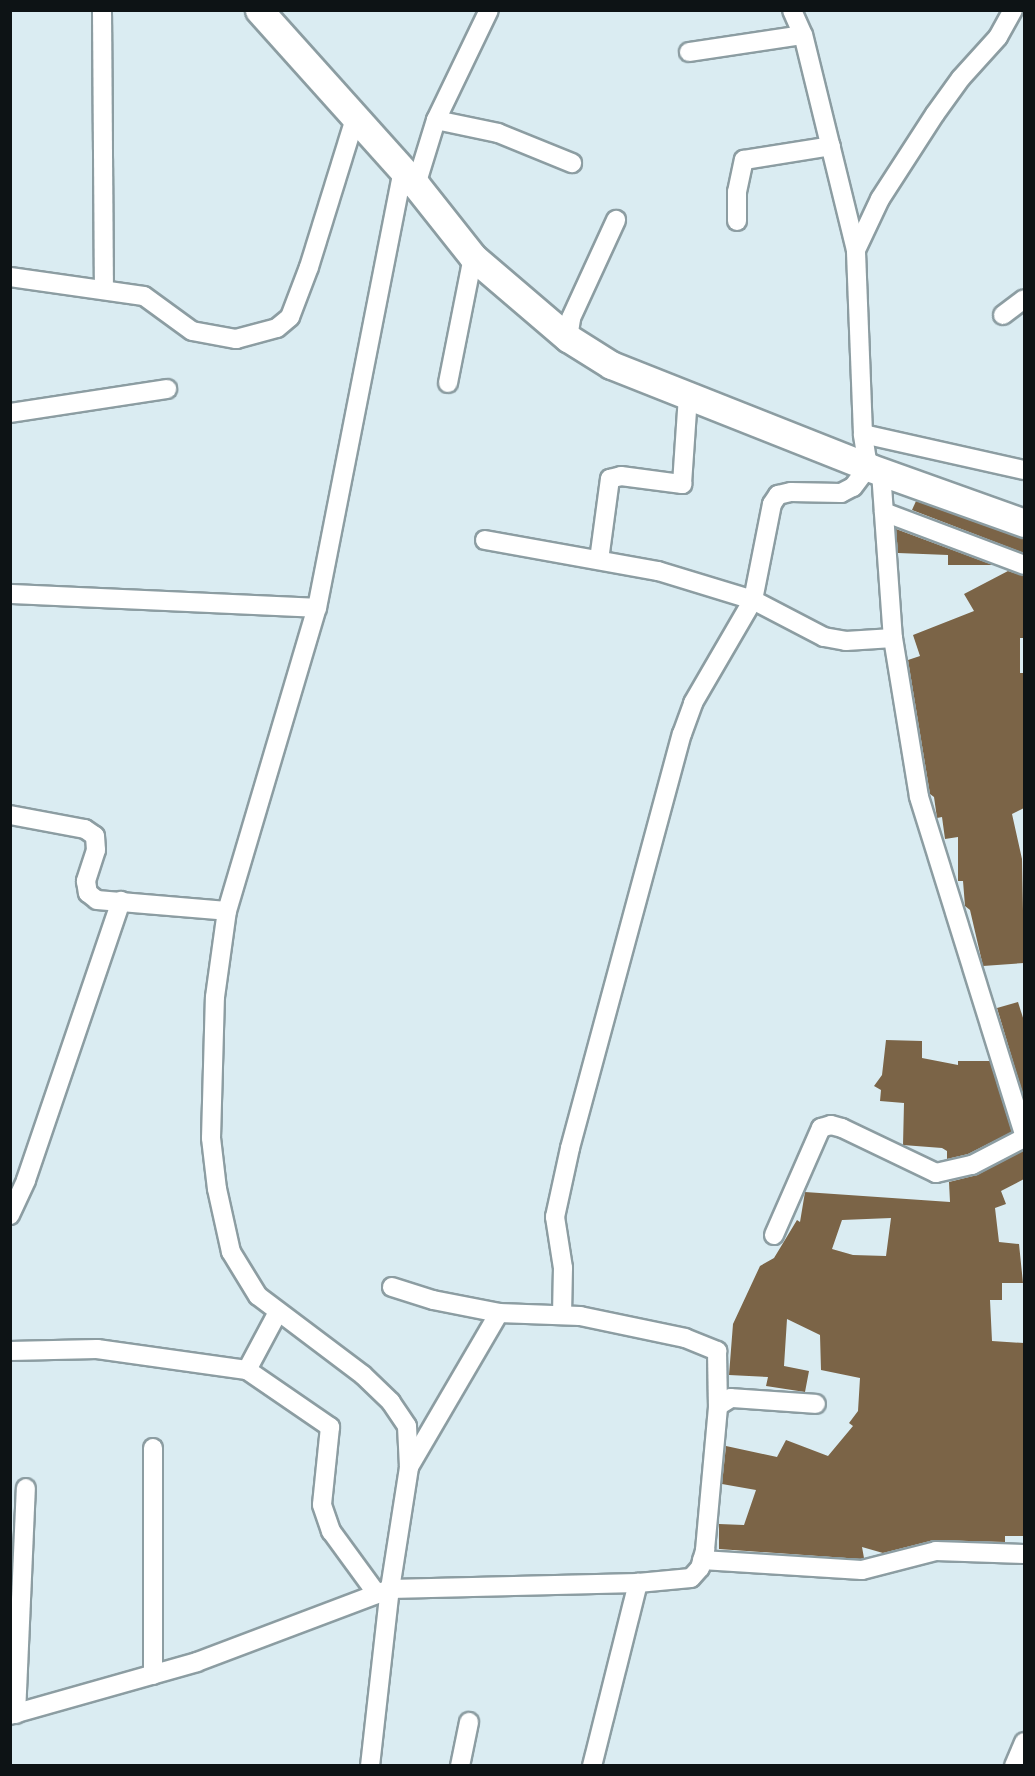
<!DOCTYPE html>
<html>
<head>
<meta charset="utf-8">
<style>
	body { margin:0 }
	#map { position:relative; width:1035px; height:1776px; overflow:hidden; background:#daecf2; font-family:Raleway,sans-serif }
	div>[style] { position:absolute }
	.building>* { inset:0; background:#7b6447 }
	.roads { filter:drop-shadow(2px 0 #8c9da2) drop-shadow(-2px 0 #8c9da2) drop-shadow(0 2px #8c9da2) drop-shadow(0 -2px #8c9da2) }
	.street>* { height:18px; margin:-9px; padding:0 9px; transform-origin:9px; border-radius:9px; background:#fff }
	.secondary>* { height:27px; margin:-13.5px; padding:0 13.5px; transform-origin:13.5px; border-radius:13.5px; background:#fff }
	span { translate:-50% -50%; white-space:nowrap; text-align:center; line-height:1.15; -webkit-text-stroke:4.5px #eaf9fd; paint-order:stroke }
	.frame { position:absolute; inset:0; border:12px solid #0d1315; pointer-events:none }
</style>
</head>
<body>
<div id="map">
	<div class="building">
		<div style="clip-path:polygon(916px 501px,1024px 538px,1024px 553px,912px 510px)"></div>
		<div style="clip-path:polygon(896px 529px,993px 565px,948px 565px,948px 555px,898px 553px)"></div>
		<div style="clip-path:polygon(1008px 571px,1024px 576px,1024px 638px,1020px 638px,1020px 673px,1024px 673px,1024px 808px,1012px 814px,1022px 859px,1024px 963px,983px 966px,970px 910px,965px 906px,963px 881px,958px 881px,958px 837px,945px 839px,942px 817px,937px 818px,934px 797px,930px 794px,908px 660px,920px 656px,913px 635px,974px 611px,964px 594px)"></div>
		<div style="clip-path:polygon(1018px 1002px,1024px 1021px,1024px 1098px,997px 1008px)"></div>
		<div style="clip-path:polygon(886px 1040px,922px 1041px,922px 1058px,958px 1065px,958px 1061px,990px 1061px,1012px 1132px,968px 1154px,947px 1159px,947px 1151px,942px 1148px,903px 1145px,904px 1103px,880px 1101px,881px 1090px,874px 1086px,882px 1075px)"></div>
		<div style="clip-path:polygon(evenodd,1024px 1150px,1024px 1179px,1001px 1191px,1006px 1204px,995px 1208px,999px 1242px,1019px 1244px,1023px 1283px,1002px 1283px,1002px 1300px,990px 1300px,992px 1341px,1024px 1343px,1024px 1536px,1005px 1536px,1005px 1542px,934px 1540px,883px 1553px,862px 1547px,864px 1558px,861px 1559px,719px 1549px,719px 1524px,744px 1525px,756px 1490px,722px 1484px,726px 1446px,777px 1457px,786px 1440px,828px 1456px,853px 1426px,849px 1423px,858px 1411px,860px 1378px,821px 1370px,820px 1335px,787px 1319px,784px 1366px,809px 1371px,805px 1392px,766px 1386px,768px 1377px,729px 1375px,733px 1324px,760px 1266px,774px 1258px,797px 1220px,800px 1222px,805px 1192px,950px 1202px,949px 1182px,977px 1175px,1024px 1150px,891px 1218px,886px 1256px,853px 1255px,832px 1249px,842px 1220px,891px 1218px)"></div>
	</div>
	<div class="roads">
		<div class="street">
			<div style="left:102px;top:10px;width:278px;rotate:89.6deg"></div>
			<div style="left:689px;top:52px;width:115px;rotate:-8.5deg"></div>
			<div style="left:436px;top:120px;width:63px;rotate:11.8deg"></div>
			<div style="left:498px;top:133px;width:80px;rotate:22.1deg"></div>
			<div style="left:416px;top:185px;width:68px;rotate:-72.9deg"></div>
			<div style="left:436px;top:120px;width:122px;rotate:-64.3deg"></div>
			<div style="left:737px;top:221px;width:29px;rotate:-90deg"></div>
			<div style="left:737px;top:192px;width:33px;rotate:-78deg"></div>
			<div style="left:744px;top:160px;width:88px;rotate:-9.1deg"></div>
			<div style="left:856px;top:250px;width:56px;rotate:-64.8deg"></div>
			<div style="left:880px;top:199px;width:101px;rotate:-57.1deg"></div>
			<div style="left:935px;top:114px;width:44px;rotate:-54.2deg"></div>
			<div style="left:961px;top:78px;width:55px;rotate:-47.9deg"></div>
			<div style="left:998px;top:37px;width:31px;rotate:-61deg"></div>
			<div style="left:10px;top:277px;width:135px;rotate:8.1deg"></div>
			<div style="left:144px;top:296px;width:59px;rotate:36.1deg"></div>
			<div style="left:192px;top:331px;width:45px;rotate:10.3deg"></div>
			<div style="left:236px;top:339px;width:42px;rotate:-15deg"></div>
			<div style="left:277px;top:328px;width:17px;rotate:-40deg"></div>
			<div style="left:290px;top:317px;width:53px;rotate:-69.2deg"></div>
			<div style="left:309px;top:267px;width:156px;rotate:-72.8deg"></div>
			<div style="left:1003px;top:315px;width:26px;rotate:-37deg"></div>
			<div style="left:568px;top:338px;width:20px;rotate:-81deg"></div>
			<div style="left:571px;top:318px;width:108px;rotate:-65.3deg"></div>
			<div style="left:448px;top:383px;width:128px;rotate:-78.8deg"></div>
			<div style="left:10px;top:413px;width:159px;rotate:-8.7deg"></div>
			<div style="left:863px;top:434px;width:165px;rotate:12.6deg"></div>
			<div style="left:881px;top:472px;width:166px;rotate:85.9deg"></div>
			<div style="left:893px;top:638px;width:161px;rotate:80.7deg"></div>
			<div style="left:919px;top:797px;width:353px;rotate:72.7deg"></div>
			<div style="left:884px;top:512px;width:150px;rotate:20.7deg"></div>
			<div style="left:485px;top:540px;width:176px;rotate:10.2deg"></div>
			<div style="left:658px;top:571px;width:99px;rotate:17deg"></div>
			<div style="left:753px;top:600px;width:80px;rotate:27.5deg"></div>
			<div style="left:824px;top:637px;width:22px;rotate:10deg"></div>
			<div style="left:846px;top:641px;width:47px;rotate:-3.7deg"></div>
			<div style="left:599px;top:560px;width:82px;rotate:-82.3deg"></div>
			<div style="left:610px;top:479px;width:11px;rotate:-15deg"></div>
			<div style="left:621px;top:476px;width:62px;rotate:7.5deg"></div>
			<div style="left:682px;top:484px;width:89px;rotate:-86.1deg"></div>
			<div style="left:10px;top:594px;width:307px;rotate:2.6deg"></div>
			<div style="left:10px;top:815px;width:76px;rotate:10.6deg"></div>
			<div style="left:85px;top:829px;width:12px;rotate:35deg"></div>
			<div style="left:95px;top:836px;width:14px;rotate:86deg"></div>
			<div style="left:96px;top:850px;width:33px;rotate:108deg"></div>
			<div style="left:86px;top:881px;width:12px;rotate:81deg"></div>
			<div style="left:88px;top:893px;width:11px;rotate:38deg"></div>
			<div style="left:97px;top:900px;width:130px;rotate:4.8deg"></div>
			<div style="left:10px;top:1215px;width:38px;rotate:-65deg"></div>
			<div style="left:26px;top:1180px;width:295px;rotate:-71.2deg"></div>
			<div style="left:774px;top:1235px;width:117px;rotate:-66.3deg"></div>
			<div style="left:821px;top:1128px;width:10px;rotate:-17deg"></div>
			<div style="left:831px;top:1125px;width:11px;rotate:15deg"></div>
			<div style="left:842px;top:1128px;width:104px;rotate:25.6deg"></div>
			<div style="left:936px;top:1173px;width:37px;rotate:-13deg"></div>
			<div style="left:972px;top:1165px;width:59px;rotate:-27.4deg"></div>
			<div style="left:392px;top:1287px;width:43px;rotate:17.6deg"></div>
			<div style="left:433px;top:1300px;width:67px;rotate:11.1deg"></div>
			<div style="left:499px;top:1313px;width:81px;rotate:2.1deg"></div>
			<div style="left:580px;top:1316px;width:107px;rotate:11.8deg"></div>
			<div style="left:685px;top:1338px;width:35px;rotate:22deg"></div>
			<div style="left:717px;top:1351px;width:55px;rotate:89deg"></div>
			<div style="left:562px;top:1315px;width:47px;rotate:-88.8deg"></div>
			<div style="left:563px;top:1268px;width:52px;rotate:-98.9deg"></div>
			<div style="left:555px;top:1217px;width:71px;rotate:-77.7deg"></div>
			<div style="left:570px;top:1148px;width:429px;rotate:-74.9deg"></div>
			<div style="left:682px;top:734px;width:33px;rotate:-70deg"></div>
			<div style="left:693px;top:703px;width:119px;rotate:-59.8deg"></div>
			<div style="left:753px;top:600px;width:98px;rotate:-78.8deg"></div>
			<div style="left:772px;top:504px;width:11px;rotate:-56deg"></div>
			<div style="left:778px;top:495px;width:13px;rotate:-13deg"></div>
			<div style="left:791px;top:492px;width:50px;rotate:1.1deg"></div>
			<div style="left:841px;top:493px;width:13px;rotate:-27deg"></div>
			<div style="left:853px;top:487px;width:25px;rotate:-53deg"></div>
			<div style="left:868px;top:467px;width:33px;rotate:-99deg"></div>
			<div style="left:863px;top:434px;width:184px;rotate:-92.2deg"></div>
			<div style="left:856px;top:250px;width:221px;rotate:-103.8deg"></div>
			<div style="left:803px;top:35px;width:27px;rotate:-114deg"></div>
			<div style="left:10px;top:1351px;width:87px;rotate:-1.3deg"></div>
			<div style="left:97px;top:1349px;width:151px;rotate:8deg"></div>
			<div style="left:247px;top:1370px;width:101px;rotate:34.5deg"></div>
			<div style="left:330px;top:1427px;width:78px;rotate:95.9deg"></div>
			<div style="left:322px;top:1505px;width:28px;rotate:71deg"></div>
			<div style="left:331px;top:1531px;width:78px;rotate:53.9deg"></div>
			<div style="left:247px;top:1370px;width:66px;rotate:-61.9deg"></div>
			<div style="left:409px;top:1467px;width:178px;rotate:-59.7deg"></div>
			<div style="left:702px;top:1560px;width:160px;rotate:3.6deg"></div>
			<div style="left:862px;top:1570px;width:76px;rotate:-14.4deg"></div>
			<div style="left:936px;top:1551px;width:88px;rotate:2deg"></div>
			<div style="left:153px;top:1675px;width:227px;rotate:-90deg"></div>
			<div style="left:16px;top:1714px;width:226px;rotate:-87.5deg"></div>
			<div style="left:10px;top:1715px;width:194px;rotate:-15.8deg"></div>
			<div style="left:197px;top:1662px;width:206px;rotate:-20.7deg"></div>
			<div style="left:390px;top:1589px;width:248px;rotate:-1.4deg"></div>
			<div style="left:638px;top:1583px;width:53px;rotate:-5.4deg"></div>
			<div style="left:691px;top:1578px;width:13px;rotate:-48deg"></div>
			<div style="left:700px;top:1568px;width:19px;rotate:-74deg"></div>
			<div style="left:705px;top:1550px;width:145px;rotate:-84.8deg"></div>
			<div style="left:718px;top:1406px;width:15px;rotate:-32deg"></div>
			<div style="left:731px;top:1398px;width:85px;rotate:4deg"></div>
			<div style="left:370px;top:1766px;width:178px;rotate:-83.6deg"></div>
			<div style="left:390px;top:1589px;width:123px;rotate:-81.1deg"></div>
			<div style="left:409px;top:1467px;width:41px;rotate:-92.8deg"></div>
			<div style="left:407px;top:1426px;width:29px;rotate:-124deg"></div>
			<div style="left:391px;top:1402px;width:39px;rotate:-136deg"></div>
			<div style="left:363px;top:1375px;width:131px;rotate:-143deg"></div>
			<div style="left:258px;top:1296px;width:52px;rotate:-121.5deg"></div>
			<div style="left:231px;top:1252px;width:65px;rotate:-102.5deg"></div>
			<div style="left:217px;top:1189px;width:51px;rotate:-96.7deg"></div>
			<div style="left:211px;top:1138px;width:141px;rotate:-88.4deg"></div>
			<div style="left:215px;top:997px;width:87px;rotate:-82.1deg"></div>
			<div style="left:227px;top:911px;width:316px;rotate:-73.5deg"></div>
			<div style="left:317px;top:608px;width:445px;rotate:-78.9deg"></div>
			<div style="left:460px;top:1766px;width:45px;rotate:-78.4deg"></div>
			<div style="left:592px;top:1766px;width:189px;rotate:-75.9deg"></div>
			<div style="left:1014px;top:1766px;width:26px;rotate:-67deg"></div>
		</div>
		<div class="secondary">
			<div style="left:259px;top:10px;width:235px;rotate:48.1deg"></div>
			<div style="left:416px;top:185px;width:92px;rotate:51.6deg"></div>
			<div style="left:473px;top:257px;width:125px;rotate:40.5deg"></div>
			<div style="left:568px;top:338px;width:51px;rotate:32.1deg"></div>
			<div style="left:611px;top:365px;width:277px;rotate:21.6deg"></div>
			<div style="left:868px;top:467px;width:166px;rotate:19.7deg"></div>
		</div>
	</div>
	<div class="frame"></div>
</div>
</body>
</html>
